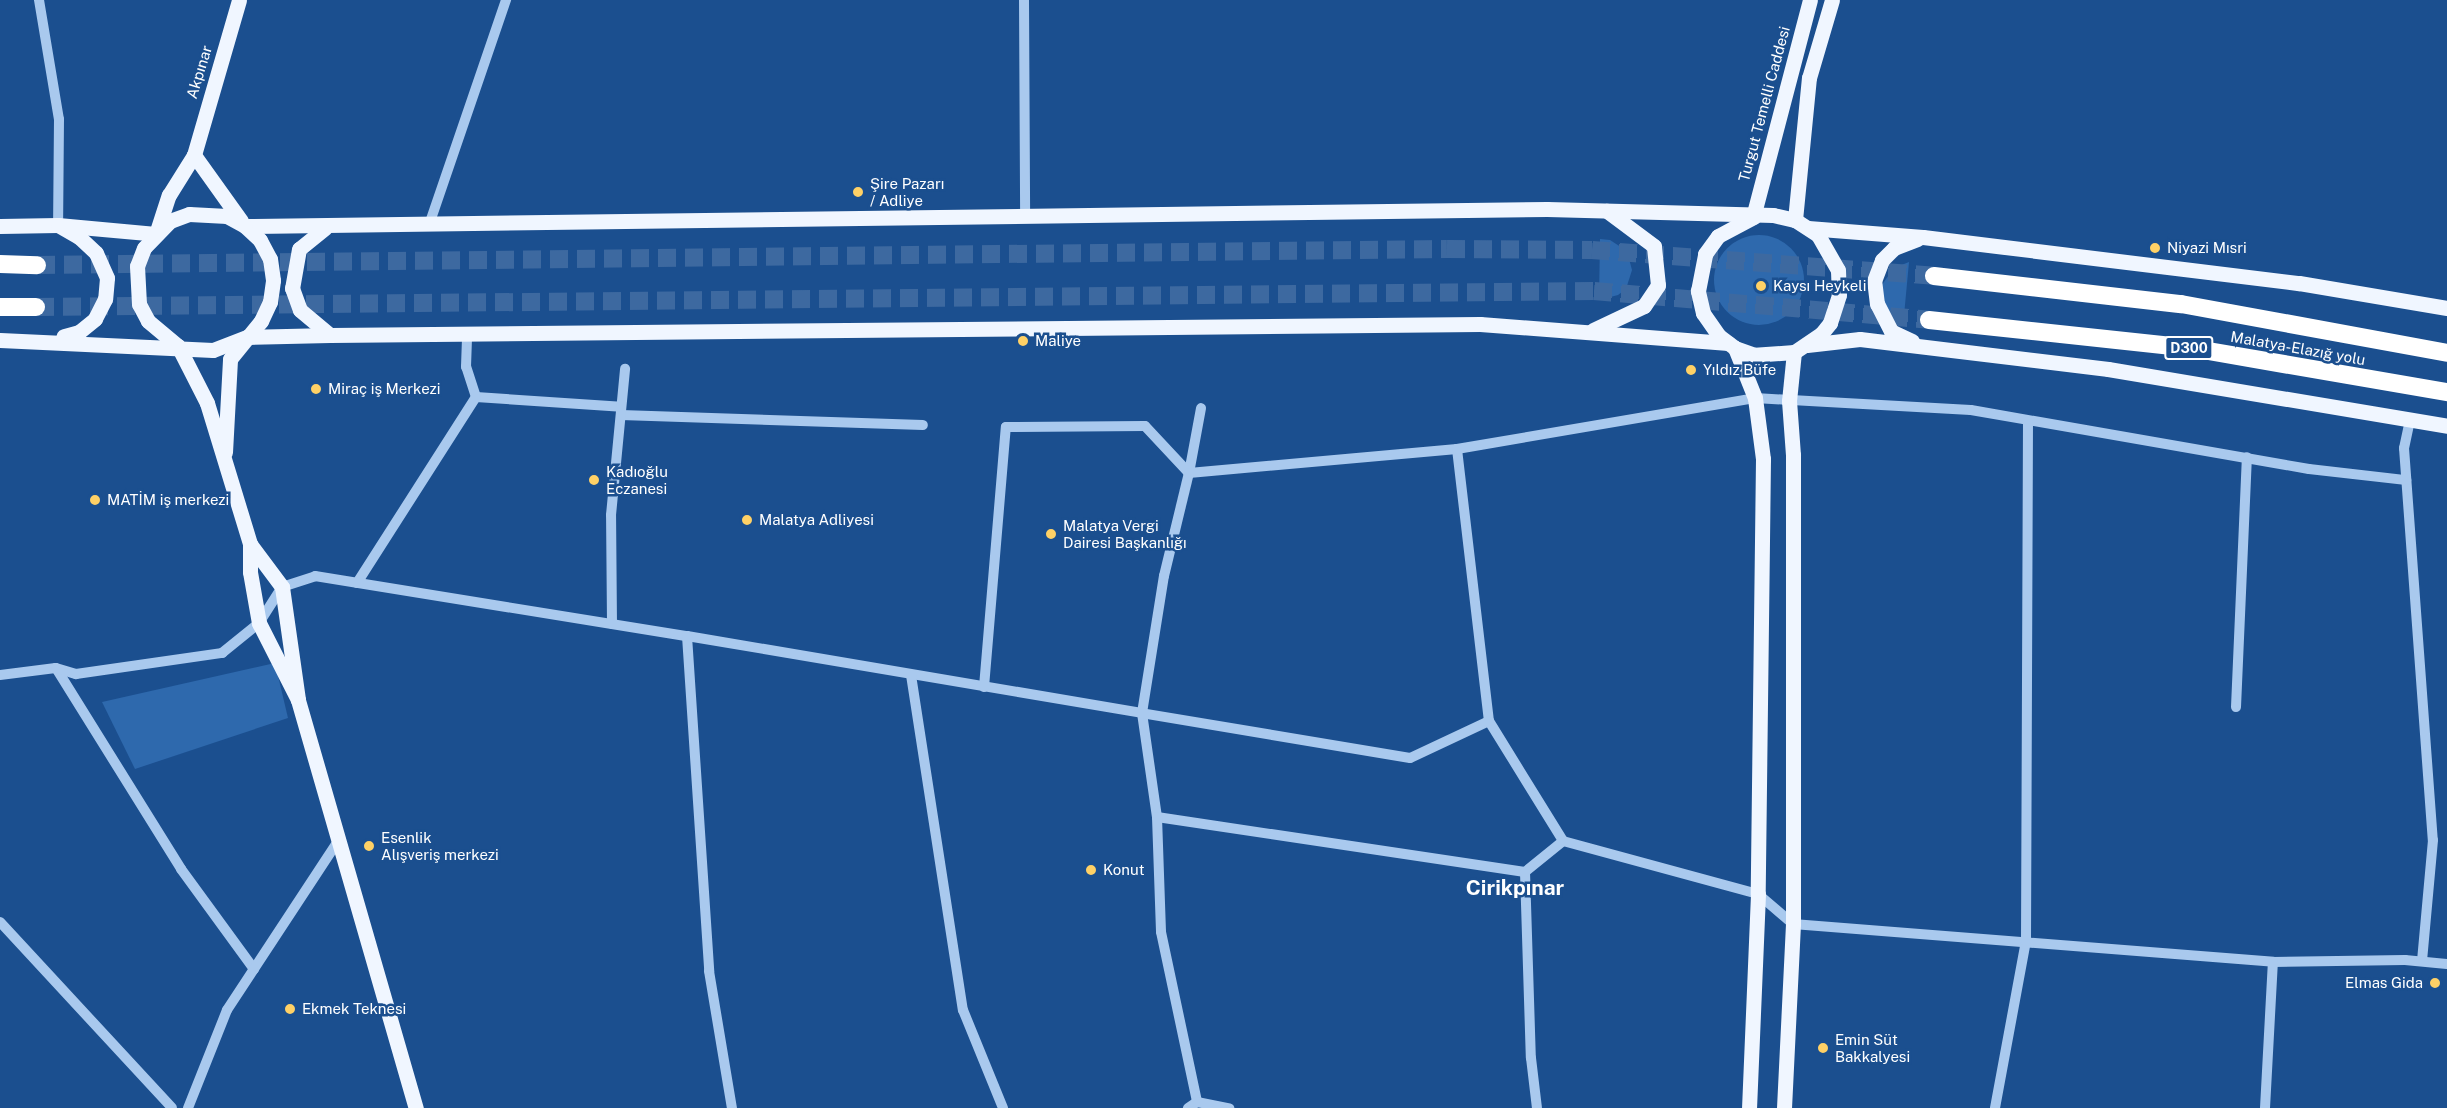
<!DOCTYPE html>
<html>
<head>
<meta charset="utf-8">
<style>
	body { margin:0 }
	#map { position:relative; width:2447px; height:1108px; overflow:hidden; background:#1b4f8f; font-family:"Public Sans",sans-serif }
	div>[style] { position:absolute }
	.green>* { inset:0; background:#2e69ad }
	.round { border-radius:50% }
	.highway-tunnel>* { height:18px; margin-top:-9px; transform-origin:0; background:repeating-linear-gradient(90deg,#3d69a0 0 18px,transparent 0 27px) }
	.minor>* { height:10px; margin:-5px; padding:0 5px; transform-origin:5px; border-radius:5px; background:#a9c9ee }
	.major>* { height:15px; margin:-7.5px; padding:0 7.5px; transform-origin:7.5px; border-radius:7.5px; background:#f0f6ff }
	.highway>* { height:18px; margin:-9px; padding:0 9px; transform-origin:9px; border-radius:9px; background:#fff }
	.dots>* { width:16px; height:16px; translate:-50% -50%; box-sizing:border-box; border:3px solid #1b4f8f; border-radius:50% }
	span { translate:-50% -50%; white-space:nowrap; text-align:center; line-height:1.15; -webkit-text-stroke:5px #1b4f8f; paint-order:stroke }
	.shield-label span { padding:2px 4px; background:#1b4f8f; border:2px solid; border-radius:4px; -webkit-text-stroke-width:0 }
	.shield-label { font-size:14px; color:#fff; font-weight:700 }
	.street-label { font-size:15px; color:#fff }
	.poi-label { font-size:15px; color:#fff }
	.left { translate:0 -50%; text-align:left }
	.right { translate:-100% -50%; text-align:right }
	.district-label { font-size:21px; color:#fff; font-weight:700 }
</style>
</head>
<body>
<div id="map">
	<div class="green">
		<div class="round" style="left:1714px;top:235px;width:90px;height:90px"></div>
		<div style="clip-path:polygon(1600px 239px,1610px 240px,1627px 251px,1632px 270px,1626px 289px,1618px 295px,1599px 300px)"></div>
		<div style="clip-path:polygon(1909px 262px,1903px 326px,1894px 321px,1882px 305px,1881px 286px,1894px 268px)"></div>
		<div style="clip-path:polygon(275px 663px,288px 718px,135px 769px,102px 702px)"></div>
	</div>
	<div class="highway-tunnel">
		<div style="left:37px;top:265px;width:1410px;rotate:-0.65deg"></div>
		<div style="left:1447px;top:249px;width:145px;rotate:0.4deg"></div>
		<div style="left:1592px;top:250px;width:343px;rotate:4.3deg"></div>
		<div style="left:36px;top:307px;width:1558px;rotate:-0.59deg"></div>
		<div style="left:1594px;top:291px;width:336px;rotate:4.9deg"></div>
	</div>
	<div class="minor">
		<div style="left:39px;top:0;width:121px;rotate:80.5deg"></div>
		<div style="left:59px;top:119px;width:106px;rotate:90.5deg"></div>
		<div style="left:1024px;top:0;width:216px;rotate:89.7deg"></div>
		<div style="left:430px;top:222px;width:235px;rotate:-71.1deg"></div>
		<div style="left:476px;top:397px;width:145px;rotate:3.9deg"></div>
		<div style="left:621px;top:415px;width:302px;rotate:1.9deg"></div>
		<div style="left:2410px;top:420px;width:29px;rotate:102deg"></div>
		<div style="left:2404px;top:448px;width:393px;rotate:85.8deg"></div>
		<div style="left:2433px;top:840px;width:121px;rotate:95.2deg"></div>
		<div style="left:1457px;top:449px;width:274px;rotate:83.3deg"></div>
		<div style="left:1489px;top:721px;width:141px;rotate:58.3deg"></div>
		<div style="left:1563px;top:841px;width:202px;rotate:15.2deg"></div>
		<div style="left:1758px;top:894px;width:46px;rotate:40.6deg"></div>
		<div style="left:1793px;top:924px;width:482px;rotate:4.5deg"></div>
		<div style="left:2273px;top:962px;width:132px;rotate:-0.9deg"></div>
		<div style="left:2405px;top:960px;width:42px;rotate:5.4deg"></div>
		<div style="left:1189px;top:473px;width:66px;rotate:-79.5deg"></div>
		<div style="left:357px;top:583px;width:221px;rotate:-57.4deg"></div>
		<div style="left:476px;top:397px;width:32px;rotate:-108deg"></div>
		<div style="left:466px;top:367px;width:31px;rotate:-88deg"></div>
		<div style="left:612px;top:624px;width:109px;rotate:-90.5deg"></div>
		<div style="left:611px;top:515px;width:147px;rotate:-84.5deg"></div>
		<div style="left:687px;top:636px;width:461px;rotate:9.6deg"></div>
		<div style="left:1142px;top:713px;width:105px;rotate:81.8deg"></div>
		<div style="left:1157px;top:817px;width:372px;rotate:8.5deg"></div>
		<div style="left:1525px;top:872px;width:186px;rotate:88.2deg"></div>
		<div style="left:1531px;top:1058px;width:50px;rotate:83.2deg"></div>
		<div style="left:56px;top:668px;width:237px;rotate:58.1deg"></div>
		<div style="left:181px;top:869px;width:124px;rotate:53.9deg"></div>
		<div style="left:0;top:675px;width:56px;rotate:-7.1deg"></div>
		<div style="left:56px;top:668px;width:21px;rotate:17deg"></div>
		<div style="left:76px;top:674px;width:148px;rotate:-8.2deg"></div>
		<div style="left:222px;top:653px;width:48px;rotate:-39deg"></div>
		<div style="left:259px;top:623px;width:43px;rotate:-57.4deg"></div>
		<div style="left:282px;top:587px;width:35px;rotate:-18deg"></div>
		<div style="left:315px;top:576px;width:377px;rotate:9.2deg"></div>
		<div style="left:687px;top:636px;width:336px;rotate:86.2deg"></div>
		<div style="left:709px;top:971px;width:139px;rotate:80.5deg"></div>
		<div style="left:911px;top:675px;width:339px;rotate:81.2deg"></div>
		<div style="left:963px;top:1010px;width:106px;rotate:67.8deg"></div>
		<div style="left:984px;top:687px;width:261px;rotate:-85.2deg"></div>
		<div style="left:1006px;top:427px;width:139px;rotate:-0.4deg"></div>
		<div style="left:1145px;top:426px;width:64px;rotate:46.9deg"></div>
		<div style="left:2236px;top:707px;width:250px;rotate:-87.5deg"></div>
		<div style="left:1489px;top:721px;width:87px;rotate:154.9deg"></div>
		<div style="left:1410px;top:758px;width:272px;rotate:-170.5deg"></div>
		<div style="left:1142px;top:713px;width:139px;rotate:-80.9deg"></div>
		<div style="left:1164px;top:576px;width:106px;rotate:-76.4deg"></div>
		<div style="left:1189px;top:473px;width:269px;rotate:-5.1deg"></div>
		<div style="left:1457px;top:449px;width:302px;rotate:-9.7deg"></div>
		<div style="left:1755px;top:398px;width:216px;rotate:3.2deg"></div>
		<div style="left:1971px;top:410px;width:343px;rotate:9.9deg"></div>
		<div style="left:2309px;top:469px;width:98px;rotate:6.5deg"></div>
		<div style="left:1157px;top:817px;width:115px;rotate:88deg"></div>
		<div style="left:1161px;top:932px;width:174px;rotate:78deg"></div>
		<div style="left:1197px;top:1102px;width:11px;rotate:146deg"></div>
		<div style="left:1525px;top:872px;width:49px;rotate:-39.2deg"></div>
		<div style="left:0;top:922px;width:253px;rotate:47.2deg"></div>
		<div style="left:1197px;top:1102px;width:33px;rotate:11deg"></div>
		<div style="left:188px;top:1108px;width:105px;rotate:-68.3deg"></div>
		<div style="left:227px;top:1010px;width:202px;rotate:-56.7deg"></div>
		<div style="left:1995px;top:1108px;width:170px;rotate:-79.5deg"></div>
		<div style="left:2026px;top:941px;width:519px;rotate:-89.78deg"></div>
		<div style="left:2265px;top:1108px;width:146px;rotate:-86.9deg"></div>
	</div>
	<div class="major">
		<div style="left:194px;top:155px;width:81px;rotate:54.5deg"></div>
		<div style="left:1753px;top:217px;width:224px;rotate:-75.3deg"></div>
		<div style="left:1795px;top:220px;width:143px;rotate:-84.4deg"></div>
		<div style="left:1809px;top:78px;width:81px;rotate:-73.6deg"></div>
		<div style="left:58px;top:225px;width:24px;rotate:30deg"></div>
		<div style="left:79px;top:237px;width:23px;rotate:43deg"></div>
		<div style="left:96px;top:253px;width:27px;rotate:66deg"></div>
		<div style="left:107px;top:278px;width:21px;rotate:95deg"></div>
		<div style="left:105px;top:299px;width:22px;rotate:117deg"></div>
		<div style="left:95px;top:319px;width:21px;rotate:141deg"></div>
		<div style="left:79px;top:332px;width:16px;rotate:165deg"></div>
		<div style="left:0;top:226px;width:58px;rotate:-1deg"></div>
		<div style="left:58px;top:225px;width:98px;rotate:5.2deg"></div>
		<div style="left:245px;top:226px;width:1302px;rotate:-0.75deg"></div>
		<div style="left:1547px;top:209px;width:226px;rotate:1.5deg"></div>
		<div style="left:1773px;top:215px;width:23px;rotate:13deg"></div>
		<div style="left:1795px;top:220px;width:27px;rotate:33deg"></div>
		<div style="left:1818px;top:235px;width:40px;rotate:60.3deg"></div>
		<div style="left:1838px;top:270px;width:25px;rotate:88deg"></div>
		<div style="left:1839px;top:295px;width:29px;rotate:108deg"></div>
		<div style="left:1830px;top:323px;width:14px;rotate:129deg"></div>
		<div style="left:1821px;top:334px;width:32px;rotate:146deg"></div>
		<div style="left:1794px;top:352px;width:39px;rotate:176deg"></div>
		<div style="left:1755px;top:355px;width:21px;rotate:-161deg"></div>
		<div style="left:1735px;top:348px;width:20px;rotate:-143deg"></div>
		<div style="left:1719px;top:336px;width:28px;rotate:-125deg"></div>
		<div style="left:1703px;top:313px;width:23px;rotate:-103deg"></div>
		<div style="left:1698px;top:291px;width:38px;rotate:-79deg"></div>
		<div style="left:1705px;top:254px;width:22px;rotate:-54deg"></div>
		<div style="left:1718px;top:236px;width:40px;rotate:-28deg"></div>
		<div style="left:325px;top:228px;width:33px;rotate:141deg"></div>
		<div style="left:299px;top:249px;width:40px;rotate:100deg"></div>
		<div style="left:292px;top:288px;width:23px;rotate:70deg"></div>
		<div style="left:300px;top:310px;width:39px;rotate:40deg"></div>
		<div style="left:1808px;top:228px;width:115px;rotate:4.5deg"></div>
		<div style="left:1923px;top:237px;width:379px;rotate:7deg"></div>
		<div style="left:2299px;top:283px;width:150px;rotate:9.6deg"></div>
		<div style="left:157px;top:231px;width:38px;rotate:-72deg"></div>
		<div style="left:169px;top:195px;width:47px;rotate:-58deg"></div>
		<div style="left:194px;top:155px;width:161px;rotate:-73.8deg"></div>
		<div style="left:1593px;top:330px;width:56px;rotate:-25.2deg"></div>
		<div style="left:1644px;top:306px;width:25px;rotate:-56deg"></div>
		<div style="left:1658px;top:285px;width:39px;rotate:-96deg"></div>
		<div style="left:1654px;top:246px;width:59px;rotate:-143.3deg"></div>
		<div style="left:0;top:340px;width:213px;rotate:2.7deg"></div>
		<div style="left:213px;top:350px;width:36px;rotate:-21deg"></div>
		<div style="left:247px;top:337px;width:83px;rotate:-1.4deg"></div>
		<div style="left:330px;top:335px;width:1150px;rotate:-0.55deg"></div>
		<div style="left:1480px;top:324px;width:249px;rotate:4.4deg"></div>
		<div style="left:1912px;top:341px;width:23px;rotate:-155deg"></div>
		<div style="left:1891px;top:331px;width:30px;rotate:-117deg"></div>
		<div style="left:1877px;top:304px;width:23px;rotate:-97deg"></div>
		<div style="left:1874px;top:281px;width:22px;rotate:-69deg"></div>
		<div style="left:1882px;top:260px;width:17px;rotate:-45deg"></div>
		<div style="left:1894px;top:248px;width:25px;rotate:-21deg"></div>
		<div style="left:1807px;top:345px;width:53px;rotate:-6.5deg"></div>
		<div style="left:1860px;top:339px;width:250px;rotate:6.9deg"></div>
		<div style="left:2108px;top:369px;width:344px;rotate:9.5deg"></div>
		<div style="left:1735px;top:348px;width:54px;rotate:68.2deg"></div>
		<div style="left:1755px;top:398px;width:62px;rotate:82.5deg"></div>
		<div style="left:1763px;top:459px;width:435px;rotate:90.7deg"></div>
		<div style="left:1758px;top:894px;width:214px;rotate:92.4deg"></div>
		<div style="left:225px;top:452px;width:93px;rotate:-86.9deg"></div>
		<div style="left:230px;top:359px;width:49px;rotate:-50.8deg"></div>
		<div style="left:261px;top:321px;width:21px;rotate:-65deg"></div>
		<div style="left:270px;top:302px;width:22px;rotate:-82deg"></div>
		<div style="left:273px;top:280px;width:21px;rotate:-98deg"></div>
		<div style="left:270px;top:259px;width:21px;rotate:-118deg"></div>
		<div style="left:260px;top:240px;width:21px;rotate:-137deg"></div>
		<div style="left:245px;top:226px;width:21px;rotate:-151deg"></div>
		<div style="left:227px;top:216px;width:38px;rotate:-177deg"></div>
		<div style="left:189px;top:214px;width:20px;rotate:160deg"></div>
		<div style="left:170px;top:221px;width:37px;rotate:134deg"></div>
		<div style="left:144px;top:248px;width:19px;rotate:111deg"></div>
		<div style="left:137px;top:266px;width:38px;rotate:87deg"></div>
		<div style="left:139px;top:304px;width:19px;rotate:62deg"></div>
		<div style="left:148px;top:321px;width:39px;rotate:40deg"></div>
		<div style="left:178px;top:346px;width:64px;rotate:63deg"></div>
		<div style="left:207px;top:403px;width:147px;rotate:73deg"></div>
		<div style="left:250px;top:544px;width:28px;rotate:90deg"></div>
		<div style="left:250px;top:572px;width:52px;rotate:80deg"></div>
		<div style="left:259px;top:623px;width:86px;rotate:63.1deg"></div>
		<div style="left:250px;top:544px;width:54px;rotate:53.3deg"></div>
		<div style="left:282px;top:587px;width:114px;rotate:81.9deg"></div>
		<div style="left:298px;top:700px;width:425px;rotate:73.9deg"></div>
		<div style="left:1784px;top:1108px;width:184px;rotate:-87.2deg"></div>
		<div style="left:1793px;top:924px;width:469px;rotate:-90deg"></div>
		<div style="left:1793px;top:455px;width:54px;rotate:-94.2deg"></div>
		<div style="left:1789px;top:401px;width:49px;rotate:-84.2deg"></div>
	</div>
	<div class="highway">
		<div style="left:0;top:264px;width:37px;rotate:2deg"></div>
		<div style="left:1934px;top:276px;width:249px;rotate:6.5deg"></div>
		<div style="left:2181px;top:304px;width:270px;rotate:10.4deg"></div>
		<div style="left:0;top:307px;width:36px"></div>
		<div style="left:1929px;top:320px;width:263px;rotate:6.1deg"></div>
		<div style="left:2191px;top:348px;width:260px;rotate:9.8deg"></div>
	</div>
	<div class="dots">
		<div style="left:858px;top:192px;background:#ffd166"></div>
		<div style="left:2155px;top:248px;background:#ffd166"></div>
		<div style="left:1761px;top:286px;background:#ffd166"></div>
		<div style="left:1023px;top:341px;background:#ffd166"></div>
		<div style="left:1691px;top:370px;background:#ffd166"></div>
		<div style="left:316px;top:389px;background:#ffd166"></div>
		<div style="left:594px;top:480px;background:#ffd166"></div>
		<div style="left:95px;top:500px;background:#ffd166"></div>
		<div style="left:747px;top:520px;background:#ffd166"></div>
		<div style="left:1051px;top:534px;background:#ffd166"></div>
		<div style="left:369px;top:846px;background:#ffd166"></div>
		<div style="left:1091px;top:870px;background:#ffd166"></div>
		<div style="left:2435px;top:983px;background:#ffd166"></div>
		<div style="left:290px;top:1009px;background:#ffd166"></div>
		<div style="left:1823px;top:1048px;background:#ffd166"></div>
	</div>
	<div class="shield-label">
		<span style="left:2189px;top:348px">D300</span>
	</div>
	<div class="street-label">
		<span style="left:199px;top:72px;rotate:-73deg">Akpınar</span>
		<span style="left:1764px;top:104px;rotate:-75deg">Turgut Temelli Caddesi</span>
		<span style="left:2298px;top:348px;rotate:10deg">Malatya-Elazığ yolu</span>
	</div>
	<div class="poi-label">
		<span class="left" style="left:870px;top:192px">Şire Pazarı<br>/ Adliye</span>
		<span class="left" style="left:2167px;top:248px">Niyazi Mısri</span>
		<span class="left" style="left:1773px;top:286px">Kaysı Heykeli</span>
		<span class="left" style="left:1035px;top:341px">Maliye</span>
		<span class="left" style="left:1703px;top:370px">Yıldız Büfe</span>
		<span class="left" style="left:328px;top:389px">Miraç iş Merkezi</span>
		<span class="left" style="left:606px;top:480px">Kadıoğlu<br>Eczanesi</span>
		<span class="left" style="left:107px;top:500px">MATİM iş merkezi</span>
		<span class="left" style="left:759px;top:520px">Malatya Adliyesi</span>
		<span class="left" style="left:1063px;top:534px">Malatya Vergi<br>Dairesi Başkanlığı</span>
		<span class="left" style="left:381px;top:846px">Esenlik<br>Alışveriş merkezi</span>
		<span class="left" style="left:1103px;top:870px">Konut</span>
		<span class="right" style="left:2423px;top:983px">Elmas Gida</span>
		<span class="left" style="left:302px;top:1009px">Ekmek Teknesi</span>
		<span class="left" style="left:1835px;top:1048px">Emin Süt<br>Bakkalyesi</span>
	</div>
	<div class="district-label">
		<span style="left:1515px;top:888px">Cirikpınar</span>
	</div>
</div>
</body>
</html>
